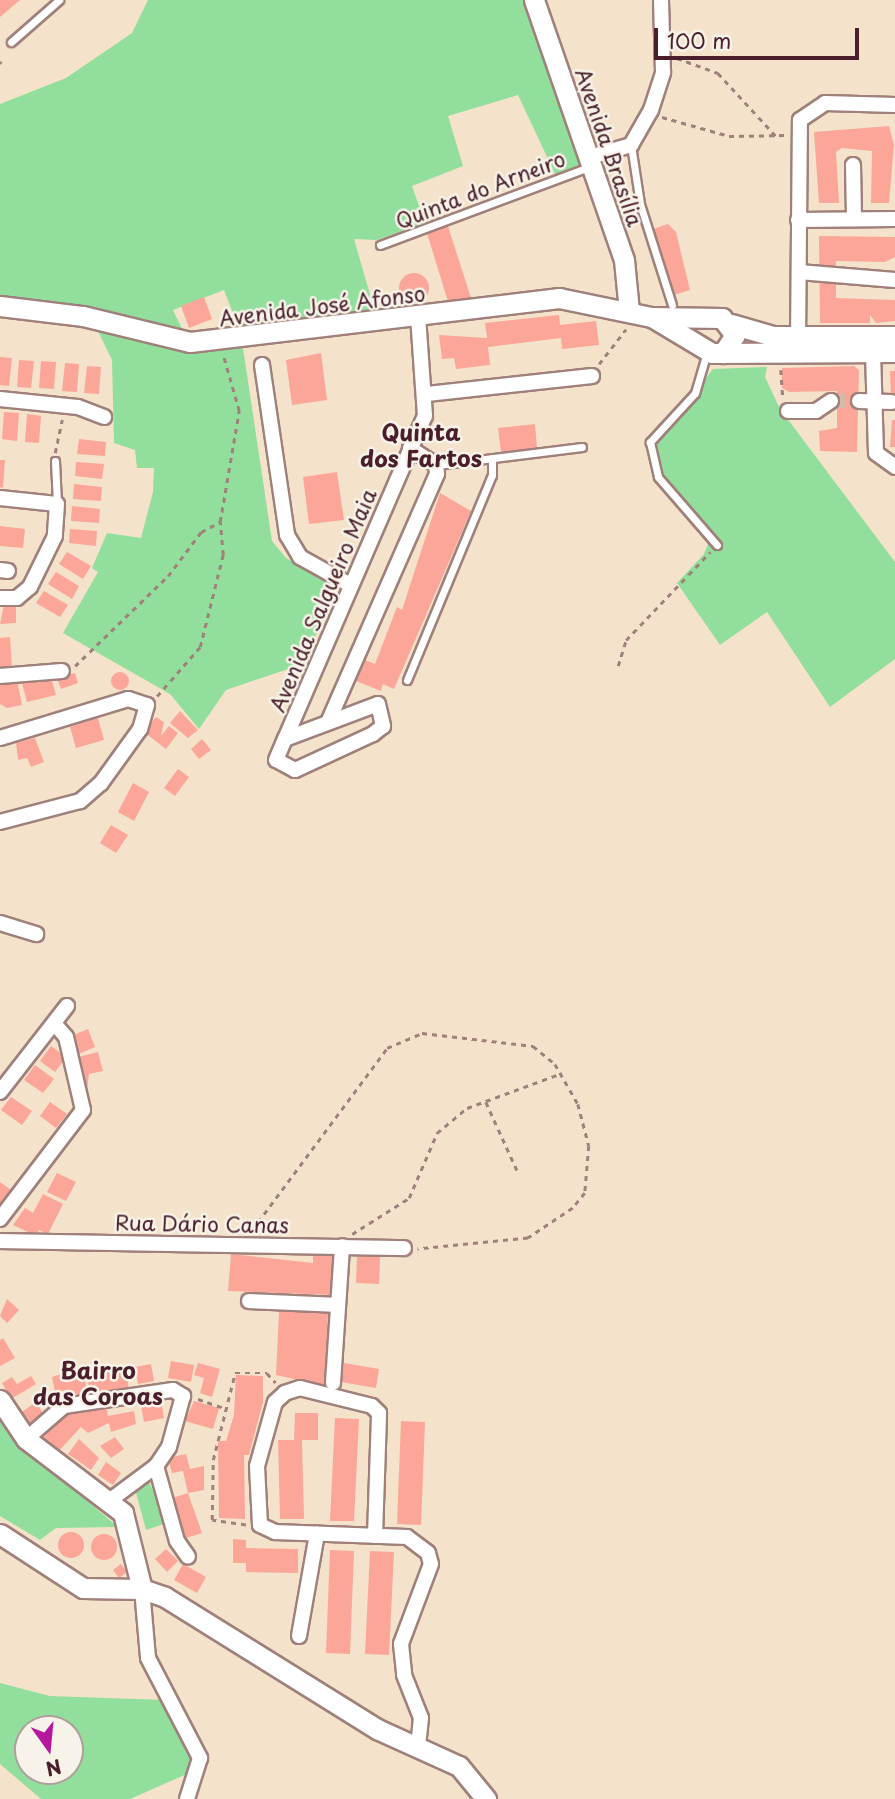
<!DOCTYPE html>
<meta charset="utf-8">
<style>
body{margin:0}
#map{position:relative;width:895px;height:1799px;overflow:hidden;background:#f5e2ca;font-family:"Playpen Sans",sans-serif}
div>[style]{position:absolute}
.green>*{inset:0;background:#92df9d}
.building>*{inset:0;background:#fba699}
.round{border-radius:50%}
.street-tunnel>*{height:14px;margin-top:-7px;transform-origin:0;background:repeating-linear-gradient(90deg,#d3bbaa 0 14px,transparent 0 21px)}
.path>*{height:2.5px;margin-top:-1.25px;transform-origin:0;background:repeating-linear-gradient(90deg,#a0807a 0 5px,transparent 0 10px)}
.roads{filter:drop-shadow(2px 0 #a0807a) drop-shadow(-2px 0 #a0807a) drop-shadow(0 2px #a0807a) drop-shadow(0 -2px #a0807a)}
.lane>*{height:7px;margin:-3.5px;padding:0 3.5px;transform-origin:3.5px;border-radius:3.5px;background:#fff}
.street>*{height:14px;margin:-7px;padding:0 7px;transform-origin:7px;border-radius:7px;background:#fff}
.secondary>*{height:19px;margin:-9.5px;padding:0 9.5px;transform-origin:9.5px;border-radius:9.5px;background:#fff}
span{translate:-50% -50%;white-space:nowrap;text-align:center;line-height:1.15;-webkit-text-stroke:5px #f7f3e8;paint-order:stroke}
.street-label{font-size:21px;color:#4a1f2b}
.neighbourhood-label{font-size:23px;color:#4a1f2b;font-weight:700}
.north{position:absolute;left:14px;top:1715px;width:70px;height:70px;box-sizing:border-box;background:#f7f3e8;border:2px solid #b29e9c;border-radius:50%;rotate:165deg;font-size:19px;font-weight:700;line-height:28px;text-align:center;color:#4a1f2b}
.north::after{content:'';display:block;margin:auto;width:24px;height:32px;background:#b5179e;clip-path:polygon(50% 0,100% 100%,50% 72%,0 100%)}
.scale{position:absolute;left:654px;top:28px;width:205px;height:32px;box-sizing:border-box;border:4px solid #4a1f2b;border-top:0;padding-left:9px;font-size:21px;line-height:24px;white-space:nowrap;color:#4a1f2b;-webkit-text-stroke:5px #f7f3e8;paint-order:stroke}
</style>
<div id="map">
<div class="green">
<div style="clip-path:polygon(148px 0,523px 0,581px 166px,556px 176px,518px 95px,448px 116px,463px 166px,412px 186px,425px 223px,377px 240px,354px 239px,375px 312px,228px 332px,234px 316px,224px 290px,173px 310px,186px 337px,0 299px,0 104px,66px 78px,132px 33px)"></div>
<div style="clip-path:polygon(97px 329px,190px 354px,243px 348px,272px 541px,286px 558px,337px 589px,303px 664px,226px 690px,199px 729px,170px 694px,63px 633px,98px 572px,92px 568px,107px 533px,141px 538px,153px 492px,154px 468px,137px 468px,135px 450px,114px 443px,112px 360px)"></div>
<div style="clip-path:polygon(767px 367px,765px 377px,780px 409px,895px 562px,895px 659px,830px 707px,767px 612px,720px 645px,677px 583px,704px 554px,713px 532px,657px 470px,657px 442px,713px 369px)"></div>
<div style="clip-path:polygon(0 1418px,15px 1440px,118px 1527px,56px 1528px,40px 1540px,0 1516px)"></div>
<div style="clip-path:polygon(148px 1479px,167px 1523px,146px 1530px,135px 1489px)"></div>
<div style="clip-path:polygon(evenodd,0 1683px,50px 1696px,165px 1700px,196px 1770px,130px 1799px,41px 1799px,0 1764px,0 1683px,28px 1729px,70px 1729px,70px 1771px,28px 1771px,28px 1729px)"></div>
</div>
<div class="building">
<div style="clip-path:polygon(0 0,20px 0,0 17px)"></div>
<div style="clip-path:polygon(889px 126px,894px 145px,889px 203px,871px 203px,872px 151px,842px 148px,836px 152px,839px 203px,819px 203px,814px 132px)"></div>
<div style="clip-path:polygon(447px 223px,471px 298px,449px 305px,426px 230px)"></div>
<div style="clip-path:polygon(668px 224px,676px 232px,690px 290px,674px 295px,653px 229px)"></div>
<div style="clip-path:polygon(819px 236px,895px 237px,895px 257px,885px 262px,836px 261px,836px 298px,895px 300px,895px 321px,876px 323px,870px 315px,870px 323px,820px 323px)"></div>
<div class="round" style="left:399px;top:273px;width:30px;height:30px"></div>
<div style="clip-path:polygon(204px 297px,212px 319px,189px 328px,181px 306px)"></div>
<div style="clip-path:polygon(559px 315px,560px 325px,596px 321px,599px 345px,562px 349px,561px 338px,488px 347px,490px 365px,456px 369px,454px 358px,442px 359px,439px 335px,487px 338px,485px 323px)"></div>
<div style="clip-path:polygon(321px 353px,327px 400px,292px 405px,286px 360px)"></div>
<div style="clip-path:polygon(0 357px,12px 358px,9px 386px,0 385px)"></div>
<div style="clip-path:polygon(19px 360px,34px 361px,31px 388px,17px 387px)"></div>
<div style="clip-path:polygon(41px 361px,56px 362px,54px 389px,39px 388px)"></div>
<div style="clip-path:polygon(65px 363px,79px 364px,77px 392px,62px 391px)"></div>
<div style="clip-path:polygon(87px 366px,101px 367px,99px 394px,84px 393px)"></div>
<div style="clip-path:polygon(854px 366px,859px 370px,857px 452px,820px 451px,819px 431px,837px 428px,837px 391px,789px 392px,782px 388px,782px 368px)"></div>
<div style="clip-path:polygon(890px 371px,895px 371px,895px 397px,891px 398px)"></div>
<div style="clip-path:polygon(4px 412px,19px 413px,17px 441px,2px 439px)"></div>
<div style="clip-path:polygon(27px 414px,41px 416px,39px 443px,25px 442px)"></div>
<div style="clip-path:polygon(892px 420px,895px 420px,895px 447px,890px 447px)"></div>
<div style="clip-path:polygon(535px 424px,537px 448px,501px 452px,498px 428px)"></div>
<div style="clip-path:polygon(79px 439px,106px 442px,105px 456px,77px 454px)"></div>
<div style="clip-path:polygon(0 460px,5px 460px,3px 488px,0 487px)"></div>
<div style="clip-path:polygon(76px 462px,104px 464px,102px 479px,75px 476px)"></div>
<div style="clip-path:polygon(337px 472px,344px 520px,309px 524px,303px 477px)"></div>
<div style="clip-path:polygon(74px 484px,102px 487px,101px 501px,73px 499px)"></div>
<div style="clip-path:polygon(440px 493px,471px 511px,394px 689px,383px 684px,381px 691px,356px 681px,365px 660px,375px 664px,397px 607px,402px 610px)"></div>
<div style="clip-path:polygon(72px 506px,100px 509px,99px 523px,71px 521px)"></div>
<div style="clip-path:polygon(0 526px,25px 529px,23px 548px,0 546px)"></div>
<div style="clip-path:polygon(70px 529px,97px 531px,96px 546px,69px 543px)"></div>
<div style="clip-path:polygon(67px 552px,91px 566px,83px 579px,59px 564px)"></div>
<div style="clip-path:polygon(56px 572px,79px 586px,72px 599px,48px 584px)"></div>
<div style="clip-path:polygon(44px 591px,68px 605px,60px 617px,36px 603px)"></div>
<div style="clip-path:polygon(4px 605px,16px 606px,16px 623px,0 624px)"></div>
<div style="clip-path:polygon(10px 637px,12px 669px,0 670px,0 638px)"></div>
<div class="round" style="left:111px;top:672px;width:18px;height:18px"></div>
<div style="clip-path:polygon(75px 673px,78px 683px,61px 689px,57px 678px)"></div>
<div style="clip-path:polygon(51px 677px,56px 695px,27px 702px,22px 683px)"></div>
<div style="clip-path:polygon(17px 680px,22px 705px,7px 708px,0 704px,0 681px)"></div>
<div style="clip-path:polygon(180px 711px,198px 730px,188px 738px,170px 723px)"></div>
<div style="clip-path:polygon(156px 717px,164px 722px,161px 736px,169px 726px,178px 733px,166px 749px,144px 732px)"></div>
<div style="clip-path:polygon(98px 718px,104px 740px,76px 748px,70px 727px)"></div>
<div style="clip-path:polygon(35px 738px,44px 762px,31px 767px,27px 758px,18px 760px,16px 743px)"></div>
<div style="clip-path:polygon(202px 739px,211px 750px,199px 759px,191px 749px)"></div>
<div style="clip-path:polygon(178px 769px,189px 777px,175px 796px,164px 788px)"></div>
<div style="clip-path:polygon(133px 783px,149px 792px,134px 821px,118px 812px)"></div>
<div style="clip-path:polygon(111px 825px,128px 835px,116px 853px,100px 843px)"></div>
<div style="clip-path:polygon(88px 1029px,95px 1047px,79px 1054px,71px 1036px)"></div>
<div style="clip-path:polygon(51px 1046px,66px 1057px,55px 1072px,40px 1061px)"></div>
<div style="clip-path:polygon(98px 1052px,103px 1071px,89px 1074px,87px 1090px,78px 1057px)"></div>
<div style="clip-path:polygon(35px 1065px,54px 1079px,43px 1093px,24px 1080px)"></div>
<div style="clip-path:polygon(11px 1097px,32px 1111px,22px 1125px,1px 1110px)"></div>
<div style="clip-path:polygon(50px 1102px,67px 1114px,56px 1128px,40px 1116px)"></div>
<div style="clip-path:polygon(57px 1173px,76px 1182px,66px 1201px,47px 1192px)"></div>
<div style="clip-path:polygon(0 1182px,11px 1190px,0 1204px)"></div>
<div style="clip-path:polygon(43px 1194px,63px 1204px,48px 1234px,39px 1230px,36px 1236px,13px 1225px,25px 1208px,33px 1213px)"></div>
<div style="clip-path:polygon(231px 1254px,313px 1263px,313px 1254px,335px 1256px,332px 1295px,228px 1291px)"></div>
<div style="clip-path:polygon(357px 1257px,380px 1257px,379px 1284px,356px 1283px)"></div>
<div style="clip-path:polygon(7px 1299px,19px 1310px,7px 1323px,0 1316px)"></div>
<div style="clip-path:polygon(279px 1311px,328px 1313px,325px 1386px,276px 1375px)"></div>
<div style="clip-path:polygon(3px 1338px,15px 1358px,0 1366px,0 1340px)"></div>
<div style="clip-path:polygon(171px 1361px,194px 1365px,191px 1382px,168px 1378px)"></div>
<div style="clip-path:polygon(198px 1363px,220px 1369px,212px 1397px,200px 1393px,204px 1378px,194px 1375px)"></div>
<div style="clip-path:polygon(344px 1363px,379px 1369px,376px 1388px,341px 1382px)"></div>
<div style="clip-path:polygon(151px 1364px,154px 1381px,138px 1384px,135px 1367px)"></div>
<div style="clip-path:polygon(83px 1367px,88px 1398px,70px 1401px,69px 1390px,55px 1392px,52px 1377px)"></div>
<div style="clip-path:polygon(99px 1371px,126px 1371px,129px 1389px,90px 1396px,88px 1382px,100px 1380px)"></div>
<div style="clip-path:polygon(236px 1375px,263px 1376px,263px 1402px,249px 1455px,244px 1455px,245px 1519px,219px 1518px,218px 1441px,226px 1441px,234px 1415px)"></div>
<div style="clip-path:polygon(31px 1376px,36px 1384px,11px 1399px,2px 1383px,12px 1377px,17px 1384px)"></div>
<div style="clip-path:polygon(161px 1399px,164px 1418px,144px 1422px,140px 1400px)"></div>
<div style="clip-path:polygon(194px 1401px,219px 1408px,213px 1429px,185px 1421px)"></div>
<div style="clip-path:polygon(36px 1402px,44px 1415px,30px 1424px,22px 1412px)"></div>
<div style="clip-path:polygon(106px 1405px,108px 1416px,134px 1411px,136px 1424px,111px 1432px,109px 1423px,88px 1433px,81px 1427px,56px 1454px,41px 1440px,66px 1412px)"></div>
<div style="clip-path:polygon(295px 1413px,318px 1413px,318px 1440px,302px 1440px,304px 1519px,280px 1519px,278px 1440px,294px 1440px)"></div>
<div style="clip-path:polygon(335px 1418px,359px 1419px,354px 1521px,330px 1521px)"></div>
<div style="clip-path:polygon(401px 1421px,425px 1422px,421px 1525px,397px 1524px)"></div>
<div style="clip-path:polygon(115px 1437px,124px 1449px,111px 1458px,100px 1446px)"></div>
<div style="clip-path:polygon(79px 1439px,99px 1458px,91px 1470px,68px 1454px)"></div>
<div style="clip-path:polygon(186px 1454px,190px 1469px,204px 1466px,204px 1490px,188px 1493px,183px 1471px,172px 1473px,168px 1458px)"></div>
<div style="clip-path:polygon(106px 1462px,121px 1473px,113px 1485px,98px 1475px)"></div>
<div style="clip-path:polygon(188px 1493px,202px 1533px,183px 1539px,169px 1499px)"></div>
<div class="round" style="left:58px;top:1532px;width:26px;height:26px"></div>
<div class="round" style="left:91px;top:1534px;width:26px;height:26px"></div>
<div style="clip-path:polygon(233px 1539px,246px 1540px,246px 1548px,298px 1549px,298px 1573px,246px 1572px,246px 1563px,233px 1563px)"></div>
<div style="clip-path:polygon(166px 1549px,178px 1561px,167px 1572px,155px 1559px)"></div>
<div style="clip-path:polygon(330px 1550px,354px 1551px,350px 1654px,326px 1653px)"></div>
<div style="clip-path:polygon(370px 1551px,394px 1552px,389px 1655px,365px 1654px)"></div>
<div style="clip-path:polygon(121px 1564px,127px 1572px,119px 1578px,113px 1570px)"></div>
<div style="clip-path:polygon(183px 1564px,206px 1577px,197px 1593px,174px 1580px)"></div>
</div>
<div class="street-tunnel">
<div style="left:831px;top:401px;width:28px"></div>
</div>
<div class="path">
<div style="left:677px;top:58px;width:44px;rotate:20.1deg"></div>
<div style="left:718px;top:73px;width:86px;rotate:47.4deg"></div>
<div style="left:0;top:62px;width:2px;rotate:27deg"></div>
<div style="left:662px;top:117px;width:70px;rotate:15.8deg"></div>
<div style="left:729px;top:136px;width:56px;rotate:-1deg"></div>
<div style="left:599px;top:364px;width:44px;rotate:-52.4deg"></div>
<div style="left:781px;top:370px;width:28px;rotate:86deg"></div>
<div style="left:55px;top:453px;width:34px;rotate:-78deg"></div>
<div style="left:75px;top:666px;width:129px;rotate:-44.1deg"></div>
<div style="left:168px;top:576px;width:55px;rotate:-53.1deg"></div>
<div style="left:201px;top:532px;width:21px;rotate:-28deg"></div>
<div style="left:618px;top:666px;width:27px;rotate:-73deg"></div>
<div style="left:626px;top:640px;width:122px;rotate:-46.3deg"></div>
<div style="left:157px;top:696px;width:65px;rotate:-48.7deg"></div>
<div style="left:200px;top:647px;width:95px;rotate:-76deg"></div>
<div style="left:223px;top:555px;width:33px;rotate:-95deg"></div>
<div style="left:220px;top:522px;width:113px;rotate:-80.3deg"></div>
<div style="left:239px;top:411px;width:58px;rotate:-105.9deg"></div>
<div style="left:486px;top:1102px;width:75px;rotate:65.5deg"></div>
<div style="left:252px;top:1230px;width:227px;rotate:-53.4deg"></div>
<div style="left:387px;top:1048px;width:38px;rotate:-23deg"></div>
<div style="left:422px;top:1033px;width:112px;rotate:6.7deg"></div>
<div style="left:533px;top:1046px;width:28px;rotate:39deg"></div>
<div style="left:555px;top:1064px;width:46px;rotate:60.1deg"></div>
<div style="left:578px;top:1104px;width:43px;rotate:75.3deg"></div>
<div style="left:589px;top:1146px;width:47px;rotate:94.9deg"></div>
<div style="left:585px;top:1193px;width:19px;rotate:129deg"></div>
<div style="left:573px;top:1208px;width:54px;rotate:146.3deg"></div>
<div style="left:528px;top:1238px;width:111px;rotate:174.3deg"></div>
<div style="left:352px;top:1234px;width:67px;rotate:-32.3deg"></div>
<div style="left:409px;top:1198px;width:71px;rotate:-66.7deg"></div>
<div style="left:437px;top:1133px;width:39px;rotate:-40deg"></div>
<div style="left:467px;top:1108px;width:101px;rotate:-20.2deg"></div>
<div style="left:198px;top:1399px;width:28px;rotate:19deg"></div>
<div style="left:246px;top:1525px;width:34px;rotate:-172deg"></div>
<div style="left:212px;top:1520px;width:60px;rotate:-89deg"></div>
<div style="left:213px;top:1460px;width:90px;rotate:-75.8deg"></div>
<div style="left:235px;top:1373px;width:32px"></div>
<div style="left:267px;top:1373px;width:13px;rotate:48deg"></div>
</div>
<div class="roads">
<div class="lane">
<div style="left:11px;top:42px;width:64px;rotate:-41.2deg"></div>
<div style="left:631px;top:145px;width:60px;rotate:81.3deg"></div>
<div style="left:640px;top:204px;width:106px;rotate:72.4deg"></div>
<div style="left:380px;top:245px;width:223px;rotate:-20.5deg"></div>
<div style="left:707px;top:352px;width:43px;rotate:106.3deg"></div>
<div style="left:695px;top:393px;width:67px;rotate:132.6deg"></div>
<div style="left:650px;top:442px;width:36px;rotate:77deg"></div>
<div style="left:658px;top:477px;width:90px;rotate:49.1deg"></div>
<div style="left:55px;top:461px;width:43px;rotate:87.3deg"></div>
<div style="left:437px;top:465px;width:146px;rotate:-7.1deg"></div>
<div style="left:407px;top:680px;width:222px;rotate:-67.5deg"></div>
<div style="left:492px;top:475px;width:17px;rotate:-90deg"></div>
</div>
<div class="street">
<div style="left:590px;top:157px;width:43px;rotate:-16.3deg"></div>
<div style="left:631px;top:145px;width:40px;rotate:-60.3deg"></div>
<div style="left:651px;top:110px;width:40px;rotate:-72deg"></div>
<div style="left:663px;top:72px;width:72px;rotate:-91.6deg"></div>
<div style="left:853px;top:165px;width:54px;rotate:88.9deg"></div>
<div style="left:798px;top:220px;width:97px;rotate:-0.6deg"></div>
<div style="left:799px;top:272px;width:96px;rotate:4.8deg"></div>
<div style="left:798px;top:343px;width:223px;rotate:-89.5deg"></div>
<div style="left:800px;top:120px;width:30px;rotate:-34deg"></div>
<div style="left:825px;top:103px;width:70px;rotate:1.6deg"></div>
<div style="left:873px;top:352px;width:101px;rotate:88.3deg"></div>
<div style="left:876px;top:453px;width:24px;rotate:36deg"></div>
<div style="left:262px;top:365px;width:172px;rotate:81.6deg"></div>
<div style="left:287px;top:535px;width:26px;rotate:59deg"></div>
<div style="left:300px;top:557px;width:57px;rotate:29.2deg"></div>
<div style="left:427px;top:394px;width:166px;rotate:-6.2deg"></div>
<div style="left:0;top:399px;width:78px;rotate:5.9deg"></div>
<div style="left:78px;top:407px;width:28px;rotate:21deg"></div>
<div style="left:859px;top:401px;width:32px;rotate:2deg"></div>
<div style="left:788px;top:411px;width:28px"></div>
<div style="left:816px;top:411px;width:18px;rotate:-34deg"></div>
<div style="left:0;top:498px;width:57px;rotate:6deg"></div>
<div style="left:57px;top:504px;width:32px;rotate:94deg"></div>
<div style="left:55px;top:536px;width:57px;rotate:116.1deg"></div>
<div style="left:30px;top:587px;width:17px;rotate:140deg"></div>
<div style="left:17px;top:598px;width:17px;rotate:180deg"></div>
<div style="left:0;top:570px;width:8px;rotate:7deg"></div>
<div style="left:0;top:676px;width:62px;rotate:-4.6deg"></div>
<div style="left:378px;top:704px;width:23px;rotate:77deg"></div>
<div style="left:383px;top:726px;width:13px;rotate:141deg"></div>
<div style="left:373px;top:734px;width:86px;rotate:155.2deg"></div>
<div style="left:295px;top:770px;width:21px;rotate:-152deg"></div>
<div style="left:276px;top:760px;width:23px;rotate:-67deg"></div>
<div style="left:285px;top:739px;width:99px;rotate:-20.6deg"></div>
<div style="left:329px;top:720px;width:269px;rotate:-66.3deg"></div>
<div style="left:437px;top:474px;width:9px;rotate:-96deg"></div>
<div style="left:436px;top:465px;width:31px;rotate:-147deg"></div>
<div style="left:0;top:738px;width:134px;rotate:-16.9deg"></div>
<div style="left:128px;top:699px;width:20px;rotate:18deg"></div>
<div style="left:147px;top:705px;width:25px;rotate:106deg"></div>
<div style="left:140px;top:729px;width:67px;rotate:125.8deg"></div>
<div style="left:101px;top:783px;width:28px;rotate:139deg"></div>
<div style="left:80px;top:801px;width:83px;rotate:165.3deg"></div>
<div style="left:285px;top:739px;width:352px;rotate:-66.6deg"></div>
<div style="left:425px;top:416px;width:100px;rotate:-94deg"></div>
<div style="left:0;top:923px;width:38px;rotate:17deg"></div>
<div style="left:0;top:1092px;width:109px;rotate:-52.1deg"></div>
<div style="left:0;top:1219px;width:137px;rotate:-52.7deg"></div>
<div style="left:83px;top:1110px;width:75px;rotate:-103.1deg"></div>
<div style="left:66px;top:1037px;width:18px;rotate:-131deg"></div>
<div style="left:0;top:1241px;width:404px;rotate:1deg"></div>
<div style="left:249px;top:1301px;width:89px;rotate:2.6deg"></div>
<div style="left:333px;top:1383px;width:137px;rotate:-86.2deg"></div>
<div style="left:26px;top:1439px;width:50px;rotate:-41deg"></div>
<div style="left:64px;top:1406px;width:110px;rotate:-8.4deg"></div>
<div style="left:173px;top:1390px;width:12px;rotate:31deg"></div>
<div style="left:183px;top:1396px;width:53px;rotate:105.4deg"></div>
<div style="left:169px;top:1447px;width:23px;rotate:124deg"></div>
<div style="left:156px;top:1466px;width:59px;rotate:143.3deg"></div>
<div style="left:156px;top:1466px;width:78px;rotate:74.4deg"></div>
<div style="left:177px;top:1541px;width:19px;rotate:55deg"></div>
<div style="left:375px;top:1536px;width:123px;rotate:-88.1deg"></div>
<div style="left:379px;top:1413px;width:10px;rotate:-135deg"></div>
<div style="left:372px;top:1406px;width:74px;rotate:-166deg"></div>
<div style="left:300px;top:1388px;width:16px;rotate:162deg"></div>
<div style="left:285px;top:1393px;width:13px;rotate:138deg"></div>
<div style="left:275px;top:1402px;width:66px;rotate:105.7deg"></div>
<div style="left:257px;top:1466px;width:59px;rotate:87.1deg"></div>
<div style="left:260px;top:1525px;width:17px;rotate:25deg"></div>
<div style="left:275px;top:1532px;width:132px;rotate:2.2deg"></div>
<div style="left:407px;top:1537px;width:26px;rotate:37deg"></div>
<div style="left:428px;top:1553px;width:11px;rotate:75deg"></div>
<div style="left:431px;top:1564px;width:85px;rotate:110.6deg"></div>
<div style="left:401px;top:1644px;width:31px;rotate:84deg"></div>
<div style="left:404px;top:1675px;width:46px;rotate:68.4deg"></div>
<div style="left:421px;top:1718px;width:28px;rotate:96deg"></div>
<div style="left:142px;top:1589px;width:69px;rotate:85deg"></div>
<div style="left:148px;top:1658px;width:113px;rotate:62.5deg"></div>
<div style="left:200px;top:1758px;width:43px;rotate:107.6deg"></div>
<div style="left:299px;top:1636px;width:104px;rotate:-80deg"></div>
</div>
<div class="secondary">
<div style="left:534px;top:0;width:275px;rotate:70.9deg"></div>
<div style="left:624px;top:260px;width:51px;rotate:84.4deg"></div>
<div style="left:0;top:306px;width:84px;rotate:6.9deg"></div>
<div style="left:83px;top:316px;width:110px;rotate:13.7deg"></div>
<div style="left:190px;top:342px;width:372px;rotate:-6.8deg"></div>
<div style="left:559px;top:298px;width:94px;rotate:11.7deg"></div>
<div style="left:651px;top:317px;width:71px;rotate:0.8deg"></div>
<div style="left:722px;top:318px;width:21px;rotate:53deg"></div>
<div style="left:735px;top:335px;width:22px;rotate:124deg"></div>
<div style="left:652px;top:317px;width:70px;rotate:31deg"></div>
<div style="left:712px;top:353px;width:183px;rotate:-0.3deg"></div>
<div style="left:731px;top:324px;width:44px;rotate:15.9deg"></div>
<div style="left:773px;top:336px;width:122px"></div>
<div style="left:0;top:1400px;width:47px;rotate:56.3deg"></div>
<div style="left:26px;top:1439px;width:122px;rotate:37.3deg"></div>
<div style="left:123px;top:1513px;width:78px;rotate:76deg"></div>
<div style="left:0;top:1534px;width:99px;rotate:33deg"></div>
<div style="left:83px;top:1588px;width:59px;rotate:1deg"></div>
<div style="left:142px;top:1589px;width:24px;rotate:19deg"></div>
<div style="left:165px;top:1597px;width:250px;rotate:31.9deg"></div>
<div style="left:377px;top:1729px;width:90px;rotate:24.3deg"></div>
<div style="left:459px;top:1766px;width:43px;rotate:50.7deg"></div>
</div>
</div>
<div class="street-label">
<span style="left:610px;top:147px;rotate:71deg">Avenida Brasília</span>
<span style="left:480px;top:189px;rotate:-21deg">Quinta do Arneiro</span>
<span style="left:322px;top:305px;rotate:-7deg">Avenida José Afonso</span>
<span style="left:322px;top:600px;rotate:-67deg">Avenida Salgueiro Maia</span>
<span style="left:202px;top:1223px;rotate:1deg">Rua Dário Canas</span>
</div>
<div class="neighbourhood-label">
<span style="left:421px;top:445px">Quinta<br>dos Fartos</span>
<span style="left:98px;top:1383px">Bairro<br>das Coroas</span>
</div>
<div class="north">N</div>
<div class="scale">100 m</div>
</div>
